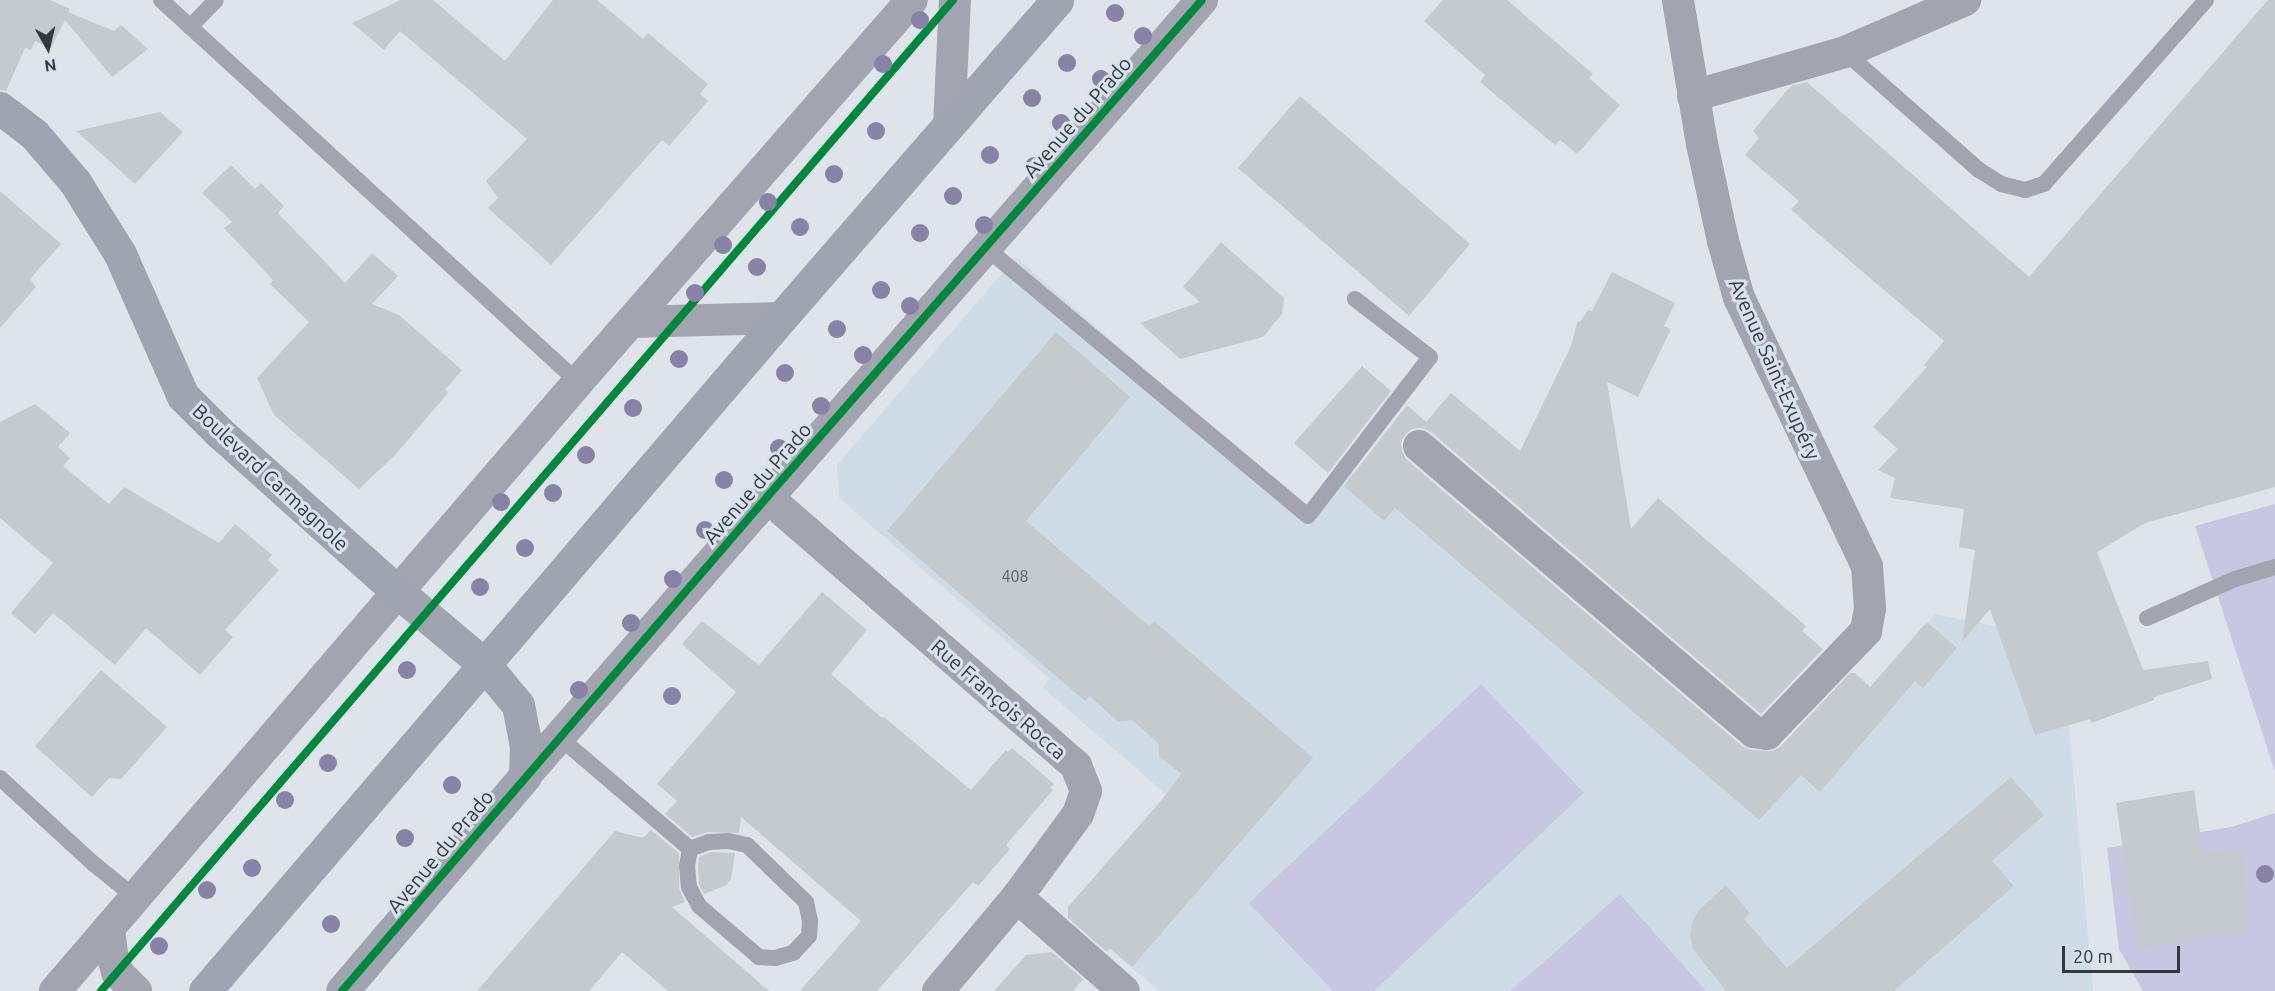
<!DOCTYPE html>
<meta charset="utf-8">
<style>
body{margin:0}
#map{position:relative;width:2275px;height:991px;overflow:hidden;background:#dee4ea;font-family:Ubuntu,sans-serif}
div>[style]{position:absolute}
.built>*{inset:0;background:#d0dbe8}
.green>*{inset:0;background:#c8c7e2}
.building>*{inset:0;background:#c5cace}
.lane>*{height:16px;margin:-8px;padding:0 8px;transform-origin:8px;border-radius:8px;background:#a2a5b0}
.street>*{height:32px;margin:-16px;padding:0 16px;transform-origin:16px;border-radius:16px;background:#a2a5b0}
.secondary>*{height:33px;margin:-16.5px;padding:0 16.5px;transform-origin:16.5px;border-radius:16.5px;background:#a0a4b0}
.cycleway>*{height:8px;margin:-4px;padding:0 4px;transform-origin:4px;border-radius:4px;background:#00873e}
.trees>*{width:18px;height:18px;margin:-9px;border-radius:50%;background:#8883a6}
span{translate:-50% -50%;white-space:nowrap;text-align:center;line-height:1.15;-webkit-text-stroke:6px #d9e3ef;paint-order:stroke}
.number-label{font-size:16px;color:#585d61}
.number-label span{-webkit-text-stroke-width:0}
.street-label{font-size:20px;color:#34393d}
.north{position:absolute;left:18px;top:18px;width:60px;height:60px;-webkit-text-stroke:4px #d9e3ef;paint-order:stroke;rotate:172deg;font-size:16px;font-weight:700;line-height:24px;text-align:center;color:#34393d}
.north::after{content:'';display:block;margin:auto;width:21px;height:27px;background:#34393d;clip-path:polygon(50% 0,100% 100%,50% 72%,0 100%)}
.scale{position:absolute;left:2062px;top:946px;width:118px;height:27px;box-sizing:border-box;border:3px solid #34393d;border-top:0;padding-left:8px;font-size:18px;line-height:21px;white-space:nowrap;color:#34393d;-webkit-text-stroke:4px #d9e3ef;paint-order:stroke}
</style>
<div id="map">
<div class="built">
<div style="clip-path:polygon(1016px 257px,1309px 513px,1348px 468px,1758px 819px,1935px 614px,2015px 630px,2056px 690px,2069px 725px,2093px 991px,1159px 991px,1068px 914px,1068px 907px,1166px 794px,1043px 688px,1049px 678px,839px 498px,837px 465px)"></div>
</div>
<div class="green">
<div style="clip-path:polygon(2275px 504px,2275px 772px,2195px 526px)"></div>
<div style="clip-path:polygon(1481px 684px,1584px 793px,1374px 991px,1333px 991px,1249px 903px)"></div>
<div style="clip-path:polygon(2275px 813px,2275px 991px,2143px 991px,2119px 949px,2107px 848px,2231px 827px)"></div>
<div style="clip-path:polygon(1620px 894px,1706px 991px,1510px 991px,1552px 955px)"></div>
</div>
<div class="building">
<div style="clip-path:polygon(0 0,50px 0,70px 9px,68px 12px,114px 31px,121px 25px,148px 49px,112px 77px,65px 20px,51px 48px,35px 41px,31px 50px,25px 48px,6px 91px,0 90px)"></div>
<div style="clip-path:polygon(401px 0,433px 0,505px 61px,553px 0,597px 0,643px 39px,648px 33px,708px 84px,700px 94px,708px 101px,669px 146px,662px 140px,551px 265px,488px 208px,498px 198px,486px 181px,527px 139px,400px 31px,384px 50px,352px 23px)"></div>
<div style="clip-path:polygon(1443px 0,1507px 0,1593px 74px,1589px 78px,1620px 105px,1577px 154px,1560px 140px,1555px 145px,1480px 82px,1485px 75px,1424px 21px)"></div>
<div style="clip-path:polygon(2268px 0,2275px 0,2275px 487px,2145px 523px,2097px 552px,2143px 670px,2208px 661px,2212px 679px,2154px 697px,2154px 700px,2091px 723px,2090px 719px,2035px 735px,1990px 609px,1962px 642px,1975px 550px,1959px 547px,1964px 509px,1890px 498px,1895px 478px,1878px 470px,1898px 449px,1873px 427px,1927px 367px,1924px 365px,1944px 341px,1809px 226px,1791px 209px,1799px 201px,1745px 155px,1759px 138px,1753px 131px,1766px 115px,1791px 86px,1807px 82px,2029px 277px)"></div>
<div style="clip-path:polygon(1300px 96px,1470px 244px,1409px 316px,1238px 168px)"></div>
<div style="clip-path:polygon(160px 112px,183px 132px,135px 184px,76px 131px)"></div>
<div style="clip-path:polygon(231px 165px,255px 189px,261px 183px,284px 206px,278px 213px,345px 283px,372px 253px,398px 276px,372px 304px,399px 315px,462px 370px,445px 390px,448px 393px,395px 455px,359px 489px,274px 415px,257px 378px,309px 322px,270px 284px,273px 280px,224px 228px,232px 222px,202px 193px)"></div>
<div style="clip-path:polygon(0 191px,61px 244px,30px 279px,36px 287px,0 328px)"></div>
<div style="clip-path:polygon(1221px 242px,1284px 298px,1282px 314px,1263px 337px,1180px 359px,1140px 323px,1200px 302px,1183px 287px)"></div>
<div style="clip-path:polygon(1612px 272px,1675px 303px,1664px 326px,1671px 329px,1638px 397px,1607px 382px,1631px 529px,1658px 498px,1806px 626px,1802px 631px,1823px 649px,1761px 714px,1431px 432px,1422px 428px,1412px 429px,1406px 434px,1401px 442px,1402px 451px,1407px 460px,1742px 746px,1751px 750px,1772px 751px,1780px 747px,1850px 673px,1855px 673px,1870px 687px,1927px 622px,1957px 648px,1923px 688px,1915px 681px,1820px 792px,1801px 775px,1759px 820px,1395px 508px,1384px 521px,1344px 486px,1407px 405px,1426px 422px,1451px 393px,1520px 451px,1571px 346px,1577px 322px,1581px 321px,1588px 310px,1592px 311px)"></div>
<div style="clip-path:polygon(1056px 332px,1130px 397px,1026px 521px,1149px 626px,1154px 621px,1313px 758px,1132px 967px,1110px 948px,1107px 952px,1068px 918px,1068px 907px,1163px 799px,1181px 774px,1159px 756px,1158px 743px,1132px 720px,1118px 722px,1090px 696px,1085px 701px,887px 531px)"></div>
<div style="clip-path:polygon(1362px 366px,1391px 391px,1328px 473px,1294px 443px)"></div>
<div style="clip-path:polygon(35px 404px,70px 433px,58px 447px,70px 458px,63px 466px,109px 504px,124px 487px,219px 543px,235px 524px,272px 555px,268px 560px,279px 570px,225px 630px,233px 637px,200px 675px,146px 628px,115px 665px,53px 613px,35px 634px,11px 613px,53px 563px,0 518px,0 422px)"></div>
<div style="clip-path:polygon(822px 592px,867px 630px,831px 674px,882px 718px,884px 717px,971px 790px,1006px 750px,1008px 752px,1012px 748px,1054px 784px,1050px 788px,1053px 790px,1006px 845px,1010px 849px,978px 886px,973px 882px,877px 991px,800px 991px,861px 921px,741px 817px,739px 833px,708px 832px,692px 837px,665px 814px,677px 801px,657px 784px,736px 692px,682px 644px,702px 621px,759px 665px)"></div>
<div style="clip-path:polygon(101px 670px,167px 727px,121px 779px,109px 778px,92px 797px,35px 746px)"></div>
<div style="clip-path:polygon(2011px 777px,2044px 815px,1992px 861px,2014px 886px,1894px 991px,1726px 991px,1693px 949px,1690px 936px,1692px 923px,1698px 911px,1726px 885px,1750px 913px,1744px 919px,1787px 968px)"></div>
<div style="clip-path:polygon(2194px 790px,2203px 853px,2242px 849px,2249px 935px,2193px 938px,2193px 941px,2138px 949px,2116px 803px)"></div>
<div style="clip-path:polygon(651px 830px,679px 853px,679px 888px,685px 902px,672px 907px,769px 991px,668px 991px,622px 952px,589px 991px,477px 991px,615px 831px,643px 838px)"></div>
<div style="clip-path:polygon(711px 852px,735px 853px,731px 879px,726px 885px,704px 894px,699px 884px,698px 866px,699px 857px)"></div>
<div style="clip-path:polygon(1052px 952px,1083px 979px,1073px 991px,994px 991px,1026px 955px)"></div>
</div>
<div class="lane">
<div style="left:161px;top:0;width:566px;rotate:42.49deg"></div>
<div style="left:190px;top:27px;width:37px;rotate:-46deg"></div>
<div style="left:1845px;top:52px;width:179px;rotate:41.4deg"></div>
<div style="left:1979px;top:170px;width:26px;rotate:32deg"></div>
<div style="left:2001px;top:184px;width:25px;rotate:14deg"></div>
<div style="left:2025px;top:190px;width:20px;rotate:-18deg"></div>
<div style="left:2044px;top:184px;width:245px;rotate:-48.6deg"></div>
<div style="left:985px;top:247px;width:420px;rotate:39.8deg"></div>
<div style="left:1308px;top:516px;width:200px;rotate:-52.5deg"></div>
<div style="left:1430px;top:357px;width:95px;rotate:-142.3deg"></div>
<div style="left:2147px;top:618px;width:96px;rotate:-23.9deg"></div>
<div style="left:2235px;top:579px;width:42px;rotate:-16.7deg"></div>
<div style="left:559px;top:737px;width:172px;rotate:40.5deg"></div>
<div style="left:690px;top:849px;width:17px;rotate:100deg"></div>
<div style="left:687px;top:866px;width:21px;rotate:85deg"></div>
<div style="left:689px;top:887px;width:21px;rotate:62deg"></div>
<div style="left:699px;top:906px;width:79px;rotate:40.4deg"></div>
<div style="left:759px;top:957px;width:16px;rotate:4deg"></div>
<div style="left:775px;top:958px;width:19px;rotate:-16deg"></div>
<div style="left:793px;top:953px;width:23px;rotate:-47deg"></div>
<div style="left:809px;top:936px;width:15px;rotate:-86deg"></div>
<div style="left:810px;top:921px;width:19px;rotate:-102deg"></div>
<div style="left:806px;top:902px;width:82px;rotate:-136deg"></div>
<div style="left:747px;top:845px;width:19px;rotate:-168deg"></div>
<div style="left:728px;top:841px;width:19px;rotate:177deg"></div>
<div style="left:709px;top:842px;width:20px;rotate:160deg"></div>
<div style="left:0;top:778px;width:127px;rotate:42.5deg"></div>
<div style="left:94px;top:864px;width:54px;rotate:39deg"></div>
</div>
<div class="street">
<div style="left:1693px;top:96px;width:158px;rotate:-16.1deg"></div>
<div style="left:1845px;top:52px;width:131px;rotate:-23.4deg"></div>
<div style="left:949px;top:126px;width:126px;rotate:-87.3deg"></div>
<div style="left:631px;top:322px;width:150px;rotate:-1.5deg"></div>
<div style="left:1419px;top:446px;width:440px;rotate:40.5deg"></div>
<div style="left:1754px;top:732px;width:13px;rotate:9deg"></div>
<div style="left:1767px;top:734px;width:143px;rotate:-46.1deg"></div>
<div style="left:1866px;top:631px;width:23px;rotate:-80deg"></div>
<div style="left:1870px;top:608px;width:42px;rotate:-94.1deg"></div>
<div style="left:1867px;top:566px;width:297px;rotate:-115.5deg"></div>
<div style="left:1739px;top:298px;width:59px;rotate:-105.7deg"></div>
<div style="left:1723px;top:241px;width:99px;rotate:-102.2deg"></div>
<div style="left:1702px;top:144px;width:146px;rotate:-99.5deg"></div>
<div style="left:767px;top:497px;width:410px;rotate:41deg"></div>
<div style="left:1076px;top:766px;width:27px;rotate:68deg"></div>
<div style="left:1086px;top:791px;width:24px;rotate:109deg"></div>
<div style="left:1078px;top:814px;width:103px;rotate:126.3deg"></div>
<div style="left:1017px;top:897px;width:123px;rotate:130deg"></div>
<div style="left:525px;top:776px;width:1030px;rotate:-48.9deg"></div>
<div style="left:1017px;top:897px;width:142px;rotate:41.3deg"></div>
<div style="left:109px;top:929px;width:25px;rotate:83deg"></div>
<div style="left:112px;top:954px;width:19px;rotate:74deg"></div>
<div style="left:117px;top:972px;width:27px;rotate:45deg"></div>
<div style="left:55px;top:991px;width:803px;rotate:-49.34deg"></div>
<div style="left:578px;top:382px;width:507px;rotate:-48.84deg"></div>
</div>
<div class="secondary">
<div style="left:0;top:108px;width:43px;rotate:37.4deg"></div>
<div style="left:34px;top:134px;width:63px;rotate:49.5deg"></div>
<div style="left:75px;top:182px;width:85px;rotate:58deg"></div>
<div style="left:120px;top:254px;width:155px;rotate:66.1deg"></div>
<div style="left:183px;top:396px;width:52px;rotate:45deg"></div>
<div style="left:220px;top:433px;width:239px;rotate:41.8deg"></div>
<div style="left:398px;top:592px;width:114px;rotate:40deg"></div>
<div style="left:485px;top:665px;width:52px;rotate:50.5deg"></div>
<div style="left:518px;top:705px;width:42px;rotate:79deg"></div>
<div style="left:526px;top:746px;width:30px;rotate:92deg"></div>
<div style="left:525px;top:776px;width:282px;rotate:130.4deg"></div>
<div style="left:205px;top:991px;width:886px;rotate:-49.44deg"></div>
<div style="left:781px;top:318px;width:421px;rotate:-49deg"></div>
</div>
<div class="cycleway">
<div style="left:101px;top:991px;width:1307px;rotate:-49.31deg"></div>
<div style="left:342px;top:991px;width:652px;rotate:-49.29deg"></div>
<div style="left:767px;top:497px;width:660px;rotate:-48.81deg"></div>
</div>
<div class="trees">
<div style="left:1115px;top:13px"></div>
<div style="left:920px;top:20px"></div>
<div style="left:1143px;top:36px"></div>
<div style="left:1067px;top:63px"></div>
<div style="left:883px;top:64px"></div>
<div style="left:1101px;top:79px"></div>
<div style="left:1032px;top:98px"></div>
<div style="left:1061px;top:123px"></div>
<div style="left:876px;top:131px"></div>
<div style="left:990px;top:155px"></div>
<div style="left:1034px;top:166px"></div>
<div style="left:834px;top:174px"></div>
<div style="left:953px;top:196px"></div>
<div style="left:768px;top:202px"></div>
<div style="left:984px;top:225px"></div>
<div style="left:800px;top:227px"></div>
<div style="left:920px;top:233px"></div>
<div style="left:723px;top:245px"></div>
<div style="left:757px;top:267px"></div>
<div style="left:881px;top:290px"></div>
<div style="left:695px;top:293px"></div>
<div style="left:910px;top:306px"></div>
<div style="left:837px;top:329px"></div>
<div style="left:863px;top:355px"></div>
<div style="left:679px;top:359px"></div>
<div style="left:785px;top:373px"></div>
<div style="left:821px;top:406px"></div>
<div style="left:633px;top:408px"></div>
<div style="left:779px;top:448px"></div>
<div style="left:586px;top:455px"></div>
<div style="left:724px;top:480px"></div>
<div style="left:553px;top:493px"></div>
<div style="left:501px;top:502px"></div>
<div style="left:705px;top:530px"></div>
<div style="left:525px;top:548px"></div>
<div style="left:673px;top:579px"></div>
<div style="left:480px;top:587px"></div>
<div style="left:631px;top:623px"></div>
<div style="left:407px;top:670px"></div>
<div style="left:579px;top:690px"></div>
<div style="left:672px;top:696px"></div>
<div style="left:328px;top:763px"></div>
<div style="left:452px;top:785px"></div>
<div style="left:285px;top:800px"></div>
<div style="left:405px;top:838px"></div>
<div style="left:252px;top:868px"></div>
<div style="left:2265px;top:874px"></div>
<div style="left:207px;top:890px"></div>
<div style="left:331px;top:924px"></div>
<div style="left:159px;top:946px"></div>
</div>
<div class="number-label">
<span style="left:1015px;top:576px">408</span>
</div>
<div class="street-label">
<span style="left:1077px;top:117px;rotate:-49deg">Avenue du Prado</span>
<span style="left:1775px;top:369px;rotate:66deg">Avenue Saint-Exupéry</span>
<span style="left:271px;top:477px;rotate:43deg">Boulevard Carmagnole</span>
<span style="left:757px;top:483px;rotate:-49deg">Avenue du Prado</span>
<span style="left:999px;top:699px;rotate:41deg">Rue François Rocca</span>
<span style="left:440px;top:851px;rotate:-50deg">Avenue du Prado</span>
</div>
<div class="north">N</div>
<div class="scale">20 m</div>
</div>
